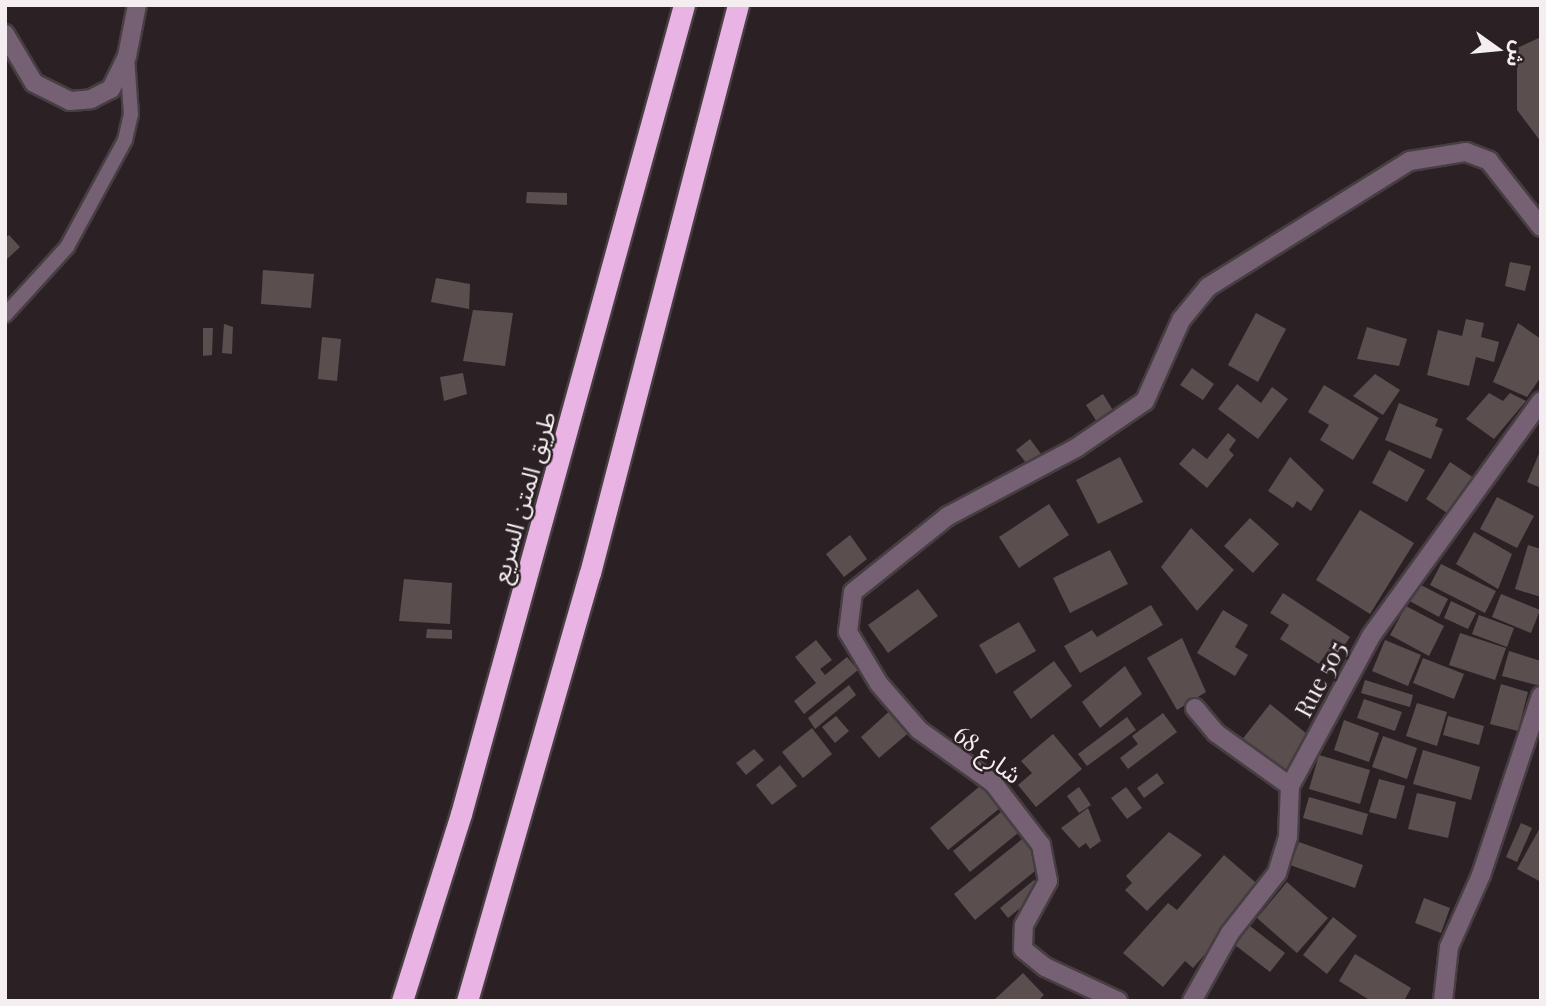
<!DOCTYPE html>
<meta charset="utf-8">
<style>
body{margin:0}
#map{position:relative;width:1546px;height:1006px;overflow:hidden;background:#2b2125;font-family:"Playfair Display","Noto Sans Arabic",serif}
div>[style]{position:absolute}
.building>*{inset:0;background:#5b4e4f}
.roads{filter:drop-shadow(2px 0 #473e42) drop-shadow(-2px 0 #473e42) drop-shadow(0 2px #473e42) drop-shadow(0 -2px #473e42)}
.service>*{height:14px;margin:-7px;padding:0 7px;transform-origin:7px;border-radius:7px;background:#766073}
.minor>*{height:18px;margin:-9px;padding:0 9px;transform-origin:9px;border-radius:9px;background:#766073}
.tertiary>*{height:18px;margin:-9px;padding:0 9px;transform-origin:9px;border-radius:9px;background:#766073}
.motorway>*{height:21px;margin:-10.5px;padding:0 10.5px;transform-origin:10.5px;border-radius:10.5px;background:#e9b3e4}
span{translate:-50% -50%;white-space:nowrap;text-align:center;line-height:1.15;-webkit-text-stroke:5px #2b2125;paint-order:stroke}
.street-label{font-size:24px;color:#f5eef1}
.frame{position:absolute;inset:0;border:7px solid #f5eef1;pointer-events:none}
.north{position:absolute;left:1462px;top:14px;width:70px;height:70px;-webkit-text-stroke:5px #2b2125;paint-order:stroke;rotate:105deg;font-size:19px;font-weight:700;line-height:28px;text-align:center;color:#f5eef1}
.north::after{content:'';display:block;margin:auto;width:24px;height:32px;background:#f5eef1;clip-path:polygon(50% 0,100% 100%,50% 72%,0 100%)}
</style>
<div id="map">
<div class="building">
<div style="clip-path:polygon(1541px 37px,1541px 142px,1517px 110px,1517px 48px)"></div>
<div style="clip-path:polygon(527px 192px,567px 193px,567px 205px,526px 203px)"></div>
<div style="clip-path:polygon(9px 235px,20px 247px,5px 261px,5px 238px)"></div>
<div style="clip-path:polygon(1510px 262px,1531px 266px,1525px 291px,1505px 286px)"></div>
<div style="clip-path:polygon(263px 270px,314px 274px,311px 308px,261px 304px)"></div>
<div style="clip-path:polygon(436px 278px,470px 284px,469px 309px,431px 302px)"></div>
<div style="clip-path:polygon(473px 310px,513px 313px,505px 366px,463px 361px)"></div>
<div style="clip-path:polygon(1256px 313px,1286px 329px,1258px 382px,1228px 365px)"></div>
<div style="clip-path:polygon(1466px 319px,1484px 323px,1481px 337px,1499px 342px,1494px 362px,1476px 357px,1469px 386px,1427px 375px,1438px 330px,1462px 336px)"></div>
<div style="clip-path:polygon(1518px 323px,1541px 339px,1541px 377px,1527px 397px,1493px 382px)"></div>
<div style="clip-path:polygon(224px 324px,233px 327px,232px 354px,222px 353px)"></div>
<div style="clip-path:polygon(1367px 327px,1407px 339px,1399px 366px,1357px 359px)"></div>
<div style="clip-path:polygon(203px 328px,213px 328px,212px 355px,203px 356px)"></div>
<div style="clip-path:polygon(322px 337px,341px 339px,337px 381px,318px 379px)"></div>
<div style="clip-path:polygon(1192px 368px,1214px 384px,1203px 400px,1180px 385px)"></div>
<div style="clip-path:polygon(463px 373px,467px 394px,444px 401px,440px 377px)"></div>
<div style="clip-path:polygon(1375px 374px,1400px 390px,1383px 415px,1353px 396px)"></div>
<div style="clip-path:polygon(1237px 384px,1261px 403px,1272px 387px,1288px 399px,1258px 439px,1218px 409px)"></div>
<div style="clip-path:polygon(1324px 385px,1379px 418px,1353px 460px,1320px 440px,1329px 425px,1308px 412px)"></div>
<div style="clip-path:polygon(1489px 393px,1503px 401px,1510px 393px,1526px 401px,1494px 439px,1466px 419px)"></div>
<div style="clip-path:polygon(1103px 394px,1114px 412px,1097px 422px,1086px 405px)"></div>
<div style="clip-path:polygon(1399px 403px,1438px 419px,1435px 426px,1443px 429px,1431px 459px,1385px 440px)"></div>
<div style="clip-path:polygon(1228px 433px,1236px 440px,1229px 450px,1234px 455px,1207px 488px,1179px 464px,1193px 448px,1207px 459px)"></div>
<div style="clip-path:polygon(1030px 439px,1044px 458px,1030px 468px,1016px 450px)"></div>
<div style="clip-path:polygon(1541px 449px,1541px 488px,1527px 482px)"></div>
<div style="clip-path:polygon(1389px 450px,1425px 470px,1407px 502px,1372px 483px)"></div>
<div style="clip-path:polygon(1120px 457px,1143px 502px,1098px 524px,1076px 480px)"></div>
<div style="clip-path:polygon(1290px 457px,1324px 490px,1311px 511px,1297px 501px,1293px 508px,1268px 491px)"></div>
<div style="clip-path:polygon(1450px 462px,1474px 478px,1450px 515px,1426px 499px)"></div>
<div style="clip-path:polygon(1497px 497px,1534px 516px,1517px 548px,1480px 529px)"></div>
<div style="clip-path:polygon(1049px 504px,1069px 535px,1019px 568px,999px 537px)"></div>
<div style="clip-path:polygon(1360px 510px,1414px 543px,1370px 614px,1316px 580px)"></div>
<div style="clip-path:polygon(1250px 518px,1279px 544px,1253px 573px,1224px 546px)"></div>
<div style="clip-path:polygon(1191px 528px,1234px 570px,1197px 611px,1161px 567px)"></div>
<div style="clip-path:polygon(1474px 532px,1512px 554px,1498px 589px,1456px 564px)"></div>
<div style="clip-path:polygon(850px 535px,867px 559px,844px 577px,826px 554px)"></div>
<div style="clip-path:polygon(1528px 545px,1541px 549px,1541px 597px,1515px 589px)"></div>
<div style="clip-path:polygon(1110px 550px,1128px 584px,1070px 613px,1053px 578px)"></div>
<div style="clip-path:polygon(1441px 564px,1496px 591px,1485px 613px,1430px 585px)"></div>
<div style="clip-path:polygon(404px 579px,452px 583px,450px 624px,399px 621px)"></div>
<div style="clip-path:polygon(1415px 582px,1448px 599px,1439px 617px,1406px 599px)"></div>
<div style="clip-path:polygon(918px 589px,938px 616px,888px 653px,868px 625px)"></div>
<div style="clip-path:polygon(1283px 593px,1350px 637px,1337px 657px,1328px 651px,1319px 664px,1280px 639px,1289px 625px,1270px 613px)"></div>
<div style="clip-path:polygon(1501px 594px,1540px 610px,1531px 633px,1492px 617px)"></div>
<div style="clip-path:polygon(1451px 601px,1476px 613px,1468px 629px,1444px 618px)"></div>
<div style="clip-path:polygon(1151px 605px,1163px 625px,1080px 673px,1064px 646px,1092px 630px,1097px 637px)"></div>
<div style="clip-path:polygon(1406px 606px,1444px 626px,1429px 656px,1390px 635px)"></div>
<div style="clip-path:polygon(1223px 610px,1248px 625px,1235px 647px,1248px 655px,1235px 676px,1197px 653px)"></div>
<div style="clip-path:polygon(1479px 615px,1514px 628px,1507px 647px,1472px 634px)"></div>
<div style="clip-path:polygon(1019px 622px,1036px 651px,996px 674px,979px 645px)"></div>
<div style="clip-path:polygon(427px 629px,452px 630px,452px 639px,426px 638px)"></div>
<div style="clip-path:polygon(1460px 633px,1506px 648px,1495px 680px,1449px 665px)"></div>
<div style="clip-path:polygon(1182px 638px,1206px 692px,1177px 710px,1147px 658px)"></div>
<div style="clip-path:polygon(816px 640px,832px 660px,820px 669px,825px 675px,847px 657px,858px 670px,804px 714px,794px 701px,816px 683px,795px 657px)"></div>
<div style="clip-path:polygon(1385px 640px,1421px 655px,1408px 686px,1372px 671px)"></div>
<div style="clip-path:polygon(1509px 651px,1541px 661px,1540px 686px,1502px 676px)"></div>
<div style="clip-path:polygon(1423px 658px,1464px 674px,1454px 699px,1413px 683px)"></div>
<div style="clip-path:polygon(1054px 661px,1072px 686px,1031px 719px,1013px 692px)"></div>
<div style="clip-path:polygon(1125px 666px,1142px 694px,1100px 728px,1082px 702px)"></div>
<div style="clip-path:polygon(1365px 680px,1413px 695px,1410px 707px,1361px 693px)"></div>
<div style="clip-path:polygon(1501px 684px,1528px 692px,1518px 731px,1490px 724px)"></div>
<div style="clip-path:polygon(849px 685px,856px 695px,815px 729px,808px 718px)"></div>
<div style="clip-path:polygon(1364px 699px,1402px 712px,1395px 731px,1357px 718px)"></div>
<div style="clip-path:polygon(1417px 703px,1447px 712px,1437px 746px,1406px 736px)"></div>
<div style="clip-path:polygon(1270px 704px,1312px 738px,1283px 775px,1241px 741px)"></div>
<div style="clip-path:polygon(893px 708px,912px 730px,879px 758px,861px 737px)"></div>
<div style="clip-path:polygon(1163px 713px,1177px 732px,1128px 769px,1120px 758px,1138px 744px,1132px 736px)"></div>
<div style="clip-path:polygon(836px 716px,849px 731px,835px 743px,822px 727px)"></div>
<div style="clip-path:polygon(1448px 716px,1484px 726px,1479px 745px,1443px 735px)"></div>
<div style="clip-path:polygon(1127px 717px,1136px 730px,1087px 766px,1078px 754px)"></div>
<div style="clip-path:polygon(1344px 720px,1379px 733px,1369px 762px,1334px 750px)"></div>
<div style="clip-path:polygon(812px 728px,832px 754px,803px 778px,782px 752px)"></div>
<div style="clip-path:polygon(1053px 734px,1082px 769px,1036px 807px,1018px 785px,1032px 773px,1021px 761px)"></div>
<div style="clip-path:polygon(1383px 736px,1417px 748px,1407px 779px,1372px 767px)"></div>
<div style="clip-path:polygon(754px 749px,764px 760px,746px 775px,736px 763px)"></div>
<div style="clip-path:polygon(1423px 750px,1480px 767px,1471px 800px,1413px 784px)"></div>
<div style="clip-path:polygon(1319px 755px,1370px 770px,1360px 804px,1309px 789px)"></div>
<div style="clip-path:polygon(780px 765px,797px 786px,772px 805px,756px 785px)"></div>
<div style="clip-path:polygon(1157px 773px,1164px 783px,1144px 798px,1137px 788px)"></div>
<div style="clip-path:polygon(1379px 779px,1405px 786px,1396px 819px,1369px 812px)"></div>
<div style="clip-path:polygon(986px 781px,1005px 804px,948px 850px,930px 828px)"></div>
<div style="clip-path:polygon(1079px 787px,1091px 805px,1079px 813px,1067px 796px)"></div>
<div style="clip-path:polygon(1126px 787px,1142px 808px,1127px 819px,1111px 798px)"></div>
<div style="clip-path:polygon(1417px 793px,1456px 802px,1448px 838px,1408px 829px)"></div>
<div style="clip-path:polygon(1309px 797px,1368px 814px,1362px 835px,1303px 818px)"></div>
<div style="clip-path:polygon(1006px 808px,1023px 829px,970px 872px,953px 851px)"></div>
<div style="clip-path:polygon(1088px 808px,1101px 841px,1090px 849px,1086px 843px,1079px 848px,1061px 828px)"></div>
<div style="clip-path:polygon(1521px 823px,1532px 828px,1517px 862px,1506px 857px)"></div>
<div style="clip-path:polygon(1541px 826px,1541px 882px,1517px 869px)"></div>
<div style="clip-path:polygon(1169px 832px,1202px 855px,1147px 911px,1125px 890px,1132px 883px,1126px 876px)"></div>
<div style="clip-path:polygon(1026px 836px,1046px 862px,975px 920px,954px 894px)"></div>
<div style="clip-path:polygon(1299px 842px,1363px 865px,1355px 888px,1290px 865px)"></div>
<div style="clip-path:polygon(1224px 855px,1262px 888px,1193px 968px,1185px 961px,1163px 987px,1123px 953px,1168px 903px,1177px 910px)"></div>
<div style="clip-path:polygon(1034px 880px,1042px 890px,1008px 918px,1000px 908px)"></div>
<div style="clip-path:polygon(1287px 882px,1328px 918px,1297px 953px,1257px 918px)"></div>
<div style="clip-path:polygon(1424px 898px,1450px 908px,1441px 933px,1415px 923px)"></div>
<div style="clip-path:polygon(1333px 917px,1357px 936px,1327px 974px,1303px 955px)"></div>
<div style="clip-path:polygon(1250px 926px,1285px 953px,1270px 972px,1235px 945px)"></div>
<div style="clip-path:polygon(1355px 954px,1411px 988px,1404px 1001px,1371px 1001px,1339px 981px)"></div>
<div style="clip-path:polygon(1023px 973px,1044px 995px,1038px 1001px,993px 1001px)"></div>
</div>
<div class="roads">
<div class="service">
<div style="left:5px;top:315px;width:92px;rotate:-47.6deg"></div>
<div style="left:67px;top:247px;width:122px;rotate:-61.5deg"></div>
<div style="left:125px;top:140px;width:26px;rotate:-77deg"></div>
<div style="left:131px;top:115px;width:59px;rotate:-93.9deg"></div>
</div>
<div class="minor">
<div style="left:1195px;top:708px;width:33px;rotate:50deg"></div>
<div style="left:1216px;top:733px;width:91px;rotate:35.6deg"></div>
<div style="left:1118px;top:1001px;width:81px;rotate:-155deg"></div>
<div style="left:1045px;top:967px;width:28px;rotate:-141deg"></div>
<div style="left:1023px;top:949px;width:24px;rotate:-88deg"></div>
<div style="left:1024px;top:925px;width:50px;rotate:-61.4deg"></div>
<div style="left:1048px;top:881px;width:37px;rotate:-101deg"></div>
<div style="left:1041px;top:845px;width:78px;rotate:-127.7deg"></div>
<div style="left:993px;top:783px;width:91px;rotate:-144.4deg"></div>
<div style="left:919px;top:730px;width:61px;rotate:-131deg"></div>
<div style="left:879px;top:684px;width:61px;rotate:-120.8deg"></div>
<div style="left:848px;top:632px;width:40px;rotate:-82.9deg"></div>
<div style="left:853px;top:592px;width:122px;rotate:-38.7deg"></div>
<div style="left:948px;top:516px;width:145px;rotate:-28deg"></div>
<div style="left:1076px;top:448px;width:83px;rotate:-34.3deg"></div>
<div style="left:1145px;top:401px;width:89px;rotate:-66deg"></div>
<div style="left:1181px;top:320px;width:43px;rotate:-50.7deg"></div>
<div style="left:1208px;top:287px;width:238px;rotate:-32deg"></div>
<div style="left:1410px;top:161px;width:57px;rotate:-9.1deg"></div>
<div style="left:1466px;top:152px;width:25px;rotate:21deg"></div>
<div style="left:1489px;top:161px;width:84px;rotate:51.8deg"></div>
<div style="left:1192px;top:1001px;width:78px;rotate:-60.8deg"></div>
<div style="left:1230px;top:933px;width:76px;rotate:-51.9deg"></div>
<div style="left:1277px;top:873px;width:38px;rotate:-73deg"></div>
<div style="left:1288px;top:837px;width:51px;rotate:-87.8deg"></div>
<div style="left:1290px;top:786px;width:170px;rotate:-61.6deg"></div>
<div style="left:1371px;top:636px;width:290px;rotate:-54.1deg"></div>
<div style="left:1443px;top:1001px;width:54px;rotate:-83.7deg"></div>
<div style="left:1449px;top:947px;width:79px;rotate:-66deg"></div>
<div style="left:1481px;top:875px;width:189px;rotate:-71.5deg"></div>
</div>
<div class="tertiary">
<div style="left:5px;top:34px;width:57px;rotate:59.4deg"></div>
<div style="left:34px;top:83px;width:40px;rotate:26.6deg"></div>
<div style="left:70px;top:101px;width:21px;rotate:-5deg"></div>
<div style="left:91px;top:99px;width:22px;rotate:-27deg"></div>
<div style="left:111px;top:89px;width:37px;rotate:-64deg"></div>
<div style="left:127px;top:56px;width:52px;rotate:-78.9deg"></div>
</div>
<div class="motorway">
<div style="left:402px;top:1001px;width:196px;rotate:-72.5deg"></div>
<div style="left:461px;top:814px;width:839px;rotate:-74.59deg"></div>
<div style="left:467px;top:1001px;width:445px;rotate:-74deg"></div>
<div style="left:590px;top:573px;width:587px;rotate:-75.4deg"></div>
</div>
</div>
<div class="street-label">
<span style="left:523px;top:497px;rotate:-74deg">طريق المتن السريع</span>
<span style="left:1320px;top:679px;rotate:-62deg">Rue 505</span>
<span style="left:988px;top:754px;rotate:37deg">شارع 68</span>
</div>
<div class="frame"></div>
<div class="north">ش</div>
</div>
